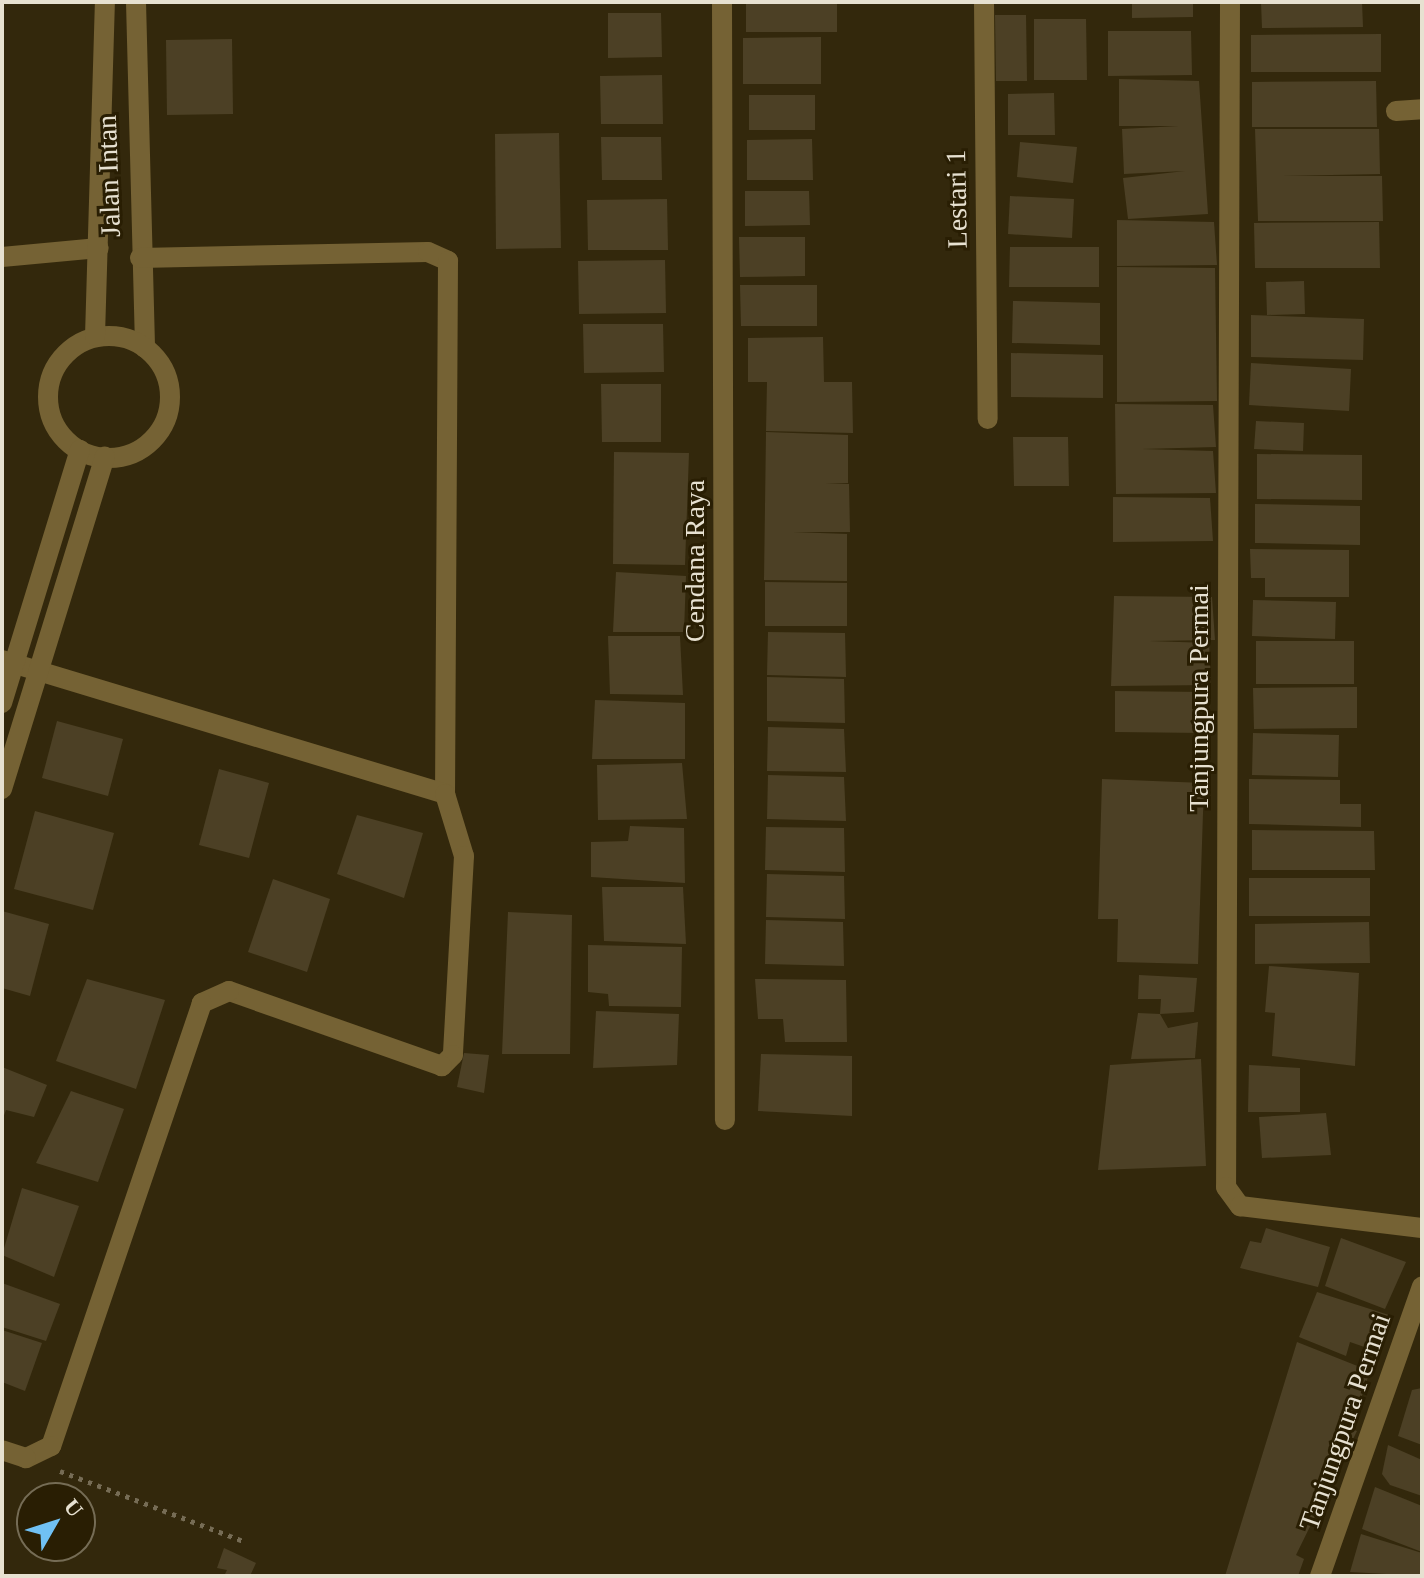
<!DOCTYPE html>
<style>
body{margin:0}
#map{position:relative;width:1424px;height:1578px;overflow:hidden;background:#33280c;font-family:"Times New Roman",serif}
div>[style]{position:absolute}
.building>*{inset:0;background:#4c4025}
.path>*{height:5px;margin-top:-2.5px;transform-origin:0;background:repeating-linear-gradient(90deg,#766c55 0 4px,transparent 0 10px)}
.minor>*{height:20px;margin:-10px;padding:0 10px;transform-origin:10px;border-radius:10px;background:#756234}
.minor>.ring{margin:-10px;padding:0;box-sizing:content-box;background:none;border:20px solid #756234;border-radius:50%}
span{translate:-50% -50%;white-space:nowrap;text-align:center;line-height:1.15;-webkit-text-stroke:6px #291e03;paint-order:stroke}
.street-label{font-size:28px;color:#e7e1d1}
.frame{position:absolute;inset:0;border:4px solid #e7e1d1;pointer-events:none}
.north{position:absolute;left:16px;top:1482px;width:80px;height:80px;box-sizing:border-box;background:#291e03;border:2px solid #756c55;border-radius:50%;rotate:51deg;font-size:22px;font-weight:700;line-height:32px;text-align:center;color:#e7e1d1}
.north::after{content:'';display:block;margin:auto;width:28px;height:36px;background:#70c1f4;clip-path:polygon(50% 0,100% 100%,50% 72%,0 100%)}
</style>
<div id="map">
<div class="building">
<div style="clip-path:polygon(746px 2px,837px 2px,837px 32px,746px 32px)"></div>
<div style="clip-path:polygon(1132px 2px,1193px 2px,1193px 17px,1132px 18px)"></div>
<div style="clip-path:polygon(1261px 2px,1362px 2px,1363px 27px,1262px 28px)"></div>
<div style="clip-path:polygon(608px 13px,661px 13px,662px 57px,608px 58px)"></div>
<div style="clip-path:polygon(995px 15px,1026px 15px,1027px 81px,996px 81px)"></div>
<div style="clip-path:polygon(1034px 19px,1086px 19px,1087px 80px,1034px 80px)"></div>
<div style="clip-path:polygon(1108px 31px,1191px 31px,1192px 75px,1108px 76px)"></div>
<div style="clip-path:polygon(1381px 34px,1381px 72px,1251px 72px,1251px 35px)"></div>
<div style="clip-path:polygon(821px 37px,821px 84px,743px 84px,743px 38px)"></div>
<div style="clip-path:polygon(232px 39px,233px 114px,167px 115px,166px 40px)"></div>
<div style="clip-path:polygon(662px 75px,663px 124px,601px 124px,600px 76px)"></div>
<div style="clip-path:polygon(1119px 79px,1199px 81px,1208px 214px,1128px 219px,1123px 178px,1185px 171px,1124px 174px,1122px 129px,1179px 126px,1119px 126px)"></div>
<div style="clip-path:polygon(1376px 81px,1377px 127px,1252px 127px,1252px 82px)"></div>
<div style="clip-path:polygon(1054px 93px,1055px 135px,1008px 135px,1008px 94px)"></div>
<div style="clip-path:polygon(749px 95px,815px 95px,815px 130px,749px 130px)"></div>
<div style="clip-path:polygon(1255px 129px,1379px 129px,1380px 174px,1282px 176px,1382px 176px,1383px 221px,1258px 221px)"></div>
<div style="clip-path:polygon(559px 133px,561px 248px,496px 249px,495px 134px)"></div>
<div style="clip-path:polygon(601px 137px,661px 137px,662px 180px,602px 180px)"></div>
<div style="clip-path:polygon(812px 139px,813px 180px,747px 180px,747px 140px)"></div>
<div style="clip-path:polygon(1020px 142px,1077px 147px,1073px 183px,1017px 177px)"></div>
<div style="clip-path:polygon(745px 191px,809px 191px,810px 225px,745px 226px)"></div>
<div style="clip-path:polygon(1010px 196px,1074px 199px,1072px 238px,1008px 234px)"></div>
<div style="clip-path:polygon(667px 199px,668px 250px,588px 250px,587px 200px)"></div>
<div style="clip-path:polygon(1117px 220px,1214px 222px,1217px 265px,1117px 266px)"></div>
<div style="clip-path:polygon(1379px 222px,1380px 268px,1255px 268px,1254px 223px)"></div>
<div style="clip-path:polygon(739px 237px,805px 237px,805px 276px,740px 277px)"></div>
<div style="clip-path:polygon(1010px 247px,1099px 247px,1099px 287px,1009px 287px)"></div>
<div style="clip-path:polygon(665px 260px,666px 313px,579px 314px,578px 261px)"></div>
<div style="clip-path:polygon(1117px 267px,1215px 268px,1217px 401px,1117px 402px)"></div>
<div style="clip-path:polygon(1304px 281px,1305px 314px,1267px 315px,1266px 282px)"></div>
<div style="clip-path:polygon(740px 285px,817px 285px,817px 326px,741px 326px)"></div>
<div style="clip-path:polygon(1013px 301px,1100px 303px,1100px 345px,1012px 343px)"></div>
<div style="clip-path:polygon(1251px 315px,1364px 319px,1363px 360px,1251px 357px)"></div>
<div style="clip-path:polygon(583px 324px,663px 324px,664px 372px,584px 373px)"></div>
<div style="clip-path:polygon(823px 337px,824px 382px,852px 382px,853px 433px,766px 431px,767px 382px,748px 382px,748px 338px)"></div>
<div style="clip-path:polygon(1011px 353px,1103px 355px,1103px 398px,1011px 397px)"></div>
<div style="clip-path:polygon(1251px 363px,1351px 369px,1349px 411px,1249px 405px)"></div>
<div style="clip-path:polygon(601px 384px,661px 384px,661px 442px,602px 442px)"></div>
<div style="clip-path:polygon(1115px 404px,1213px 405px,1216px 447px,1142px 449px,1213px 451px,1216px 493px,1116px 494px)"></div>
<div style="clip-path:polygon(1256px 421px,1304px 423px,1303px 451px,1254px 449px)"></div>
<div style="clip-path:polygon(766px 432px,848px 435px,848px 483px,825px 483px,849px 484px,850px 532px,793px 532px,847px 534px,847px 581px,764px 580px)"></div>
<div style="clip-path:polygon(1013px 437px,1068px 437px,1069px 486px,1014px 486px)"></div>
<div style="clip-path:polygon(614px 452px,689px 453px,685px 565px,613px 564px)"></div>
<div style="clip-path:polygon(1257px 454px,1362px 455px,1362px 500px,1257px 499px)"></div>
<div style="clip-path:polygon(1113px 497px,1210px 498px,1213px 541px,1113px 542px)"></div>
<div style="clip-path:polygon(1255px 504px,1360px 506px,1360px 545px,1255px 543px)"></div>
<div style="clip-path:polygon(1250px 549px,1349px 550px,1349px 597px,1265px 597px,1265px 578px,1251px 578px)"></div>
<div style="clip-path:polygon(616px 572px,686px 576px,684px 632px,613px 632px)"></div>
<div style="clip-path:polygon(765px 582px,847px 583px,847px 626px,765px 626px)"></div>
<div style="clip-path:polygon(1114px 596px,1212px 597px,1215px 640px,1149px 641px,1209px 643px,1211px 685px,1111px 686px)"></div>
<div style="clip-path:polygon(1253px 600px,1336px 602px,1335px 639px,1252px 636px)"></div>
<div style="clip-path:polygon(768px 632px,845px 633px,846px 677px,767px 675px)"></div>
<div style="clip-path:polygon(608px 636px,680px 636px,683px 695px,610px 694px)"></div>
<div style="clip-path:polygon(1256px 641px,1354px 641px,1354px 684px,1256px 684px)"></div>
<div style="clip-path:polygon(767px 677px,844px 679px,845px 723px,767px 721px)"></div>
<div style="clip-path:polygon(1357px 687px,1357px 728px,1254px 729px,1253px 688px)"></div>
<div style="clip-path:polygon(1115px 691px,1204px 692px,1204px 733px,1115px 732px)"></div>
<div style="clip-path:polygon(595px 700px,685px 703px,685px 759px,592px 759px)"></div>
<div style="clip-path:polygon(57px 721px,123px 739px,108px 796px,42px 778px)"></div>
<div style="clip-path:polygon(768px 727px,844px 729px,846px 772px,767px 771px)"></div>
<div style="clip-path:polygon(1253px 733px,1339px 735px,1338px 777px,1252px 775px)"></div>
<div style="clip-path:polygon(682px 763px,687px 819px,598px 820px,597px 765px)"></div>
<div style="clip-path:polygon(219px 769px,269px 783px,249px 858px,199px 845px)"></div>
<div style="clip-path:polygon(768px 775px,844px 777px,846px 821px,767px 819px)"></div>
<div style="clip-path:polygon(1102px 779px,1204px 783px,1198px 964px,1117px 962px,1118px 919px,1098px 919px)"></div>
<div style="clip-path:polygon(1249px 779px,1340px 780px,1340px 804px,1361px 804px,1361px 827px,1249px 824px)"></div>
<div style="clip-path:polygon(35px 811px,114px 833px,93px 910px,14px 889px)"></div>
<div style="clip-path:polygon(357px 815px,423px 833px,404px 898px,337px 874px)"></div>
<div style="clip-path:polygon(630px 826px,684px 828px,685px 883px,591px 877px,591px 842px,628px 841px)"></div>
<div style="clip-path:polygon(766px 827px,844px 828px,845px 872px,765px 870px)"></div>
<div style="clip-path:polygon(1252px 830px,1374px 831px,1375px 870px,1252px 870px)"></div>
<div style="clip-path:polygon(767px 874px,844px 876px,845px 919px,766px 917px)"></div>
<div style="clip-path:polygon(1249px 878px,1370px 878px,1370px 916px,1249px 916px)"></div>
<div style="clip-path:polygon(273px 879px,330px 899px,307px 972px,248px 952px)"></div>
<div style="clip-path:polygon(602px 887px,683px 887px,686px 944px,604px 941px)"></div>
<div style="clip-path:polygon(2px 911px,49px 924px,30px 996px,2px 988px)"></div>
<div style="clip-path:polygon(508px 912px,572px 915px,570px 1054px,502px 1054px)"></div>
<div style="clip-path:polygon(766px 920px,843px 922px,844px 966px,765px 964px)"></div>
<div style="clip-path:polygon(1369px 922px,1370px 963px,1255px 964px,1255px 924px)"></div>
<div style="clip-path:polygon(588px 945px,682px 947px,681px 1007px,609px 1006px,608px 994px,588px 992px)"></div>
<div style="clip-path:polygon(1269px 966px,1359px 973px,1355px 1066px,1272px 1056px,1275px 1013px,1265px 1012px)"></div>
<div style="clip-path:polygon(1139px 975px,1197px 978px,1194px 1012px,1160px 1014px,1168px 1028px,1198px 1022px,1195px 1058px,1131px 1059px,1138px 1013px,1160px 1014px,1161px 999px,1138px 999px)"></div>
<div style="clip-path:polygon(87px 979px,165px 1000px,136px 1089px,56px 1061px)"></div>
<div style="clip-path:polygon(755px 979px,846px 980px,847px 1042px,785px 1042px,783px 1019px,758px 1019px)"></div>
<div style="clip-path:polygon(596px 1011px,679px 1014px,677px 1065px,593px 1068px)"></div>
<div style="clip-path:polygon(464px 1053px,489px 1055px,484px 1093px,457px 1087px)"></div>
<div style="clip-path:polygon(761px 1054px,852px 1056px,852px 1116px,758px 1111px)"></div>
<div style="clip-path:polygon(1201px 1059px,1206px 1166px,1098px 1170px,1110px 1065px)"></div>
<div style="clip-path:polygon(1249px 1065px,1300px 1068px,1300px 1112px,1248px 1112px)"></div>
<div style="clip-path:polygon(2px 1067px,47px 1085px,34px 1117px,6px 1110px,2px 1121px)"></div>
<div style="clip-path:polygon(71px 1091px,124px 1109px,98px 1182px,36px 1163px)"></div>
<div style="clip-path:polygon(1326px 1113px,1331px 1155px,1262px 1158px,1259px 1117px)"></div>
<div style="clip-path:polygon(22px 1188px,79px 1206px,54px 1277px,2px 1255px)"></div>
<div style="clip-path:polygon(1266px 1228px,1330px 1247px,1318px 1287px,1240px 1268px,1250px 1241px,1261px 1243px)"></div>
<div style="clip-path:polygon(1341px 1238px,1406px 1262px,1385px 1309px,1325px 1286px)"></div>
<div style="clip-path:polygon(2px 1283px,60px 1304px,46px 1341px,2px 1327px)"></div>
<div style="clip-path:polygon(1317px 1292px,1392px 1316px,1376px 1351px,1350px 1342px,1346px 1356px,1299px 1337px)"></div>
<div style="clip-path:polygon(2px 1330px,42px 1343px,25px 1391px,2px 1382px)"></div>
<div style="clip-path:polygon(1297px 1342px,1370px 1371px,1351px 1429px,1357px 1431px,1296px 1555px,1304px 1559px,1298px 1576px,1225px 1576px)"></div>
<div style="clip-path:polygon(1422px 1388px,1422px 1445px,1398px 1436px,1412px 1390px)"></div>
<div style="clip-path:polygon(1388px 1445px,1422px 1460px,1422px 1496px,1390px 1485px,1382px 1474px)"></div>
<div style="clip-path:polygon(1375px 1487px,1422px 1506px,1422px 1552px,1362px 1529px)"></div>
<div style="clip-path:polygon(1361px 1534px,1422px 1553px,1422px 1576px,1350px 1572px)"></div>
<div style="clip-path:polygon(224px 1548px,256px 1563px,250px 1576px,224px 1576px,227px 1570px,217px 1568px)"></div>
</div>
<div class="path">
<div style="left:60px;top:1471px;width:199px;rotate:20.9deg"></div>
</div>
<div class="minor">
<div style="left:136px;top:2px;width:346px;rotate:88.5deg"></div>
<div style="left:722px;top:2px;width:1118px;rotate:89.85deg"></div>
<div style="left:984px;top:2px;width:417px;rotate:89.5deg"></div>
<div style="left:1230px;top:2px;width:1185px;rotate:90.19deg"></div>
<div style="left:1226px;top:1187px;width:24px;rotate:54deg"></div>
<div style="left:1240px;top:1206px;width:183px;rotate:6.9deg"></div>
<div style="left:1396px;top:111px;width:26px;rotate:-4deg"></div>
<div style="left:2px;top:257px;width:97px;rotate:-5.3deg"></div>
<div style="left:140px;top:258px;width:288px;rotate:-1.2deg"></div>
<div style="left:428px;top:252px;width:22px;rotate:24deg"></div>
<div style="left:448px;top:261px;width:533px;rotate:90.32deg"></div>
<div class="ring" style="left:48px;top:336px;width:102px;height:102px"></div>
<div style="left:95px;top:336px;width:334px;rotate:-88.3deg"></div>
<div style="left:2px;top:660px;width:463px;rotate:16.8deg"></div>
<div style="left:445px;top:794px;width:65px;rotate:73deg"></div>
<div style="left:464px;top:856px;width:199px;rotate:93.2deg"></div>
<div style="left:453px;top:1055px;width:16px;rotate:135deg"></div>
<div style="left:442px;top:1066px;width:226px;rotate:-160.6deg"></div>
<div style="left:229px;top:991px;width:30px;rotate:156deg"></div>
<div style="left:202px;top:1003px;width:468px;rotate:108.8deg"></div>
<div style="left:51px;top:1446px;width:28px;rotate:154deg"></div>
<div style="left:26px;top:1458px;width:25px;rotate:-162deg"></div>
<div style="left:2px;top:703px;width:265px;rotate:-72.9deg"></div>
<div style="left:2px;top:789px;width:348px;rotate:-72.8deg"></div>
<div style="left:1320px;top:1576px;width:307px;rotate:-70.6deg"></div>
</div>
<div class="street-label">
<span style="left:109px;top:176px;rotate:-92deg">Jalan Intan</span>
<span style="left:957px;top:199px;rotate:-91deg">Lestari 1</span>
<span style="left:695px;top:561px;rotate:-90deg">Cendana Raya</span>
<span style="left:1199px;top:698px;rotate:-90deg">Tanjungpura Permai</span>
<span style="left:1345px;top:1422px;rotate:-71deg">Tanjungpura Permai</span>
</div>
<div class="frame"></div>
<div class="north">U</div>
</div>
